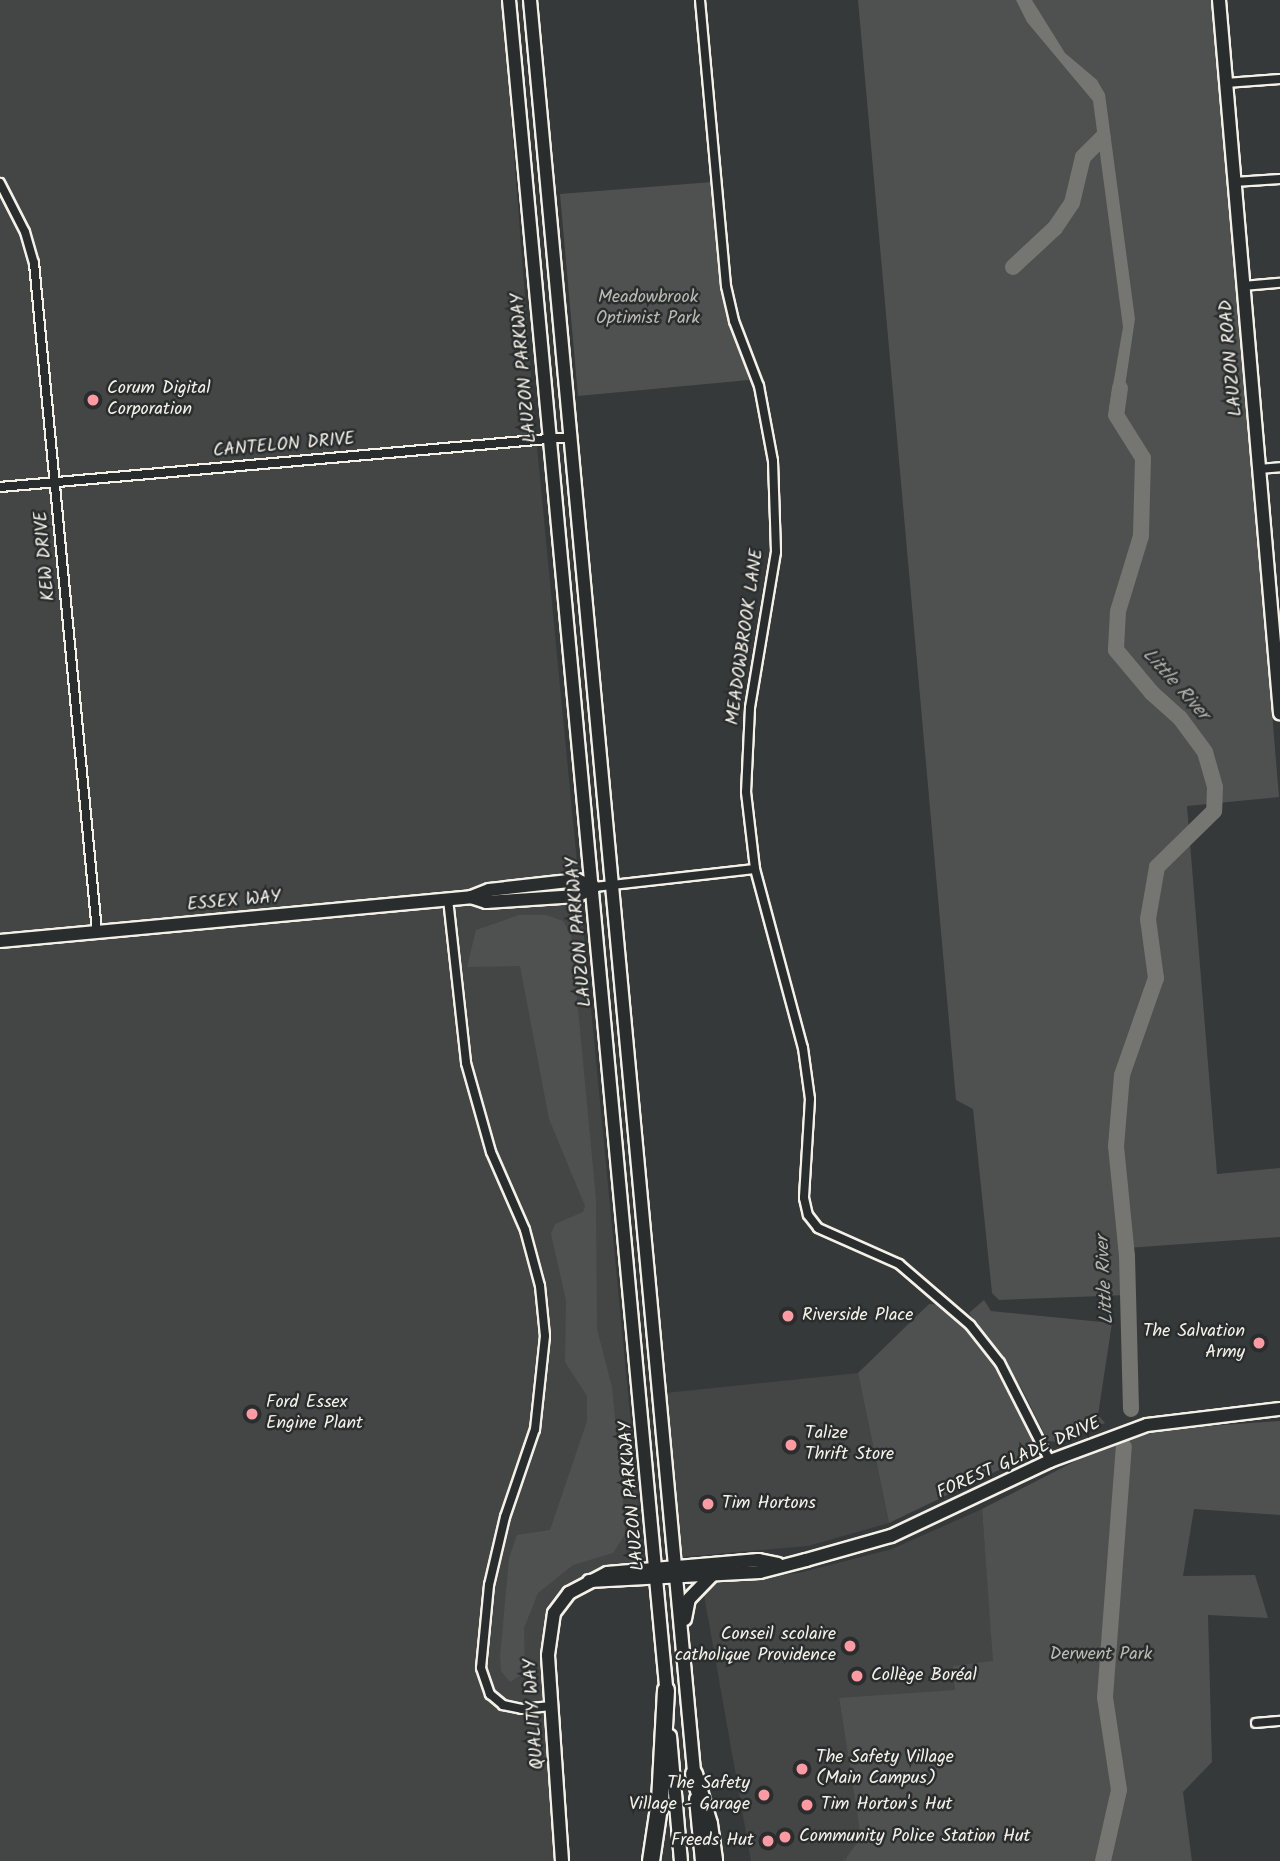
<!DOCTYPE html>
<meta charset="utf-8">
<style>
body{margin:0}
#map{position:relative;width:1280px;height:1861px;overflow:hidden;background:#363939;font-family:Kalam,sans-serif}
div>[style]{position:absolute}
.built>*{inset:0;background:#434645}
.green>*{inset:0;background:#4e514f}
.water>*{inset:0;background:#757572}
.river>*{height:16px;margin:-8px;padding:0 8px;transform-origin:8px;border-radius:8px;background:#757572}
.roads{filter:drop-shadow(2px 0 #f4f1e8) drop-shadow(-2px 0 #f4f1e8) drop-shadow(0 2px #f4f1e8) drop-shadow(0 -2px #f4f1e8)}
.street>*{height:8px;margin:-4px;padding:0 4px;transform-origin:4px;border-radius:4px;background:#2a2d2e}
.secondary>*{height:12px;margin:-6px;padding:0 6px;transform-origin:6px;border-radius:6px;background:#2a2d2e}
.highway>*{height:16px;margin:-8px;padding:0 8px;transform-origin:8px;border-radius:8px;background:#2a2d2e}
.dots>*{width:19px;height:19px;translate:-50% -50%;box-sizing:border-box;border:4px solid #2a2d2e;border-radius:50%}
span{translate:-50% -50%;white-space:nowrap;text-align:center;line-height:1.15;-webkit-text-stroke:5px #2a2d2e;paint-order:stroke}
.park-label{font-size:18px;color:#bab9b2}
.street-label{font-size:18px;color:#f4f1e8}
.poi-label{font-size:18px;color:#f4f1e8}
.left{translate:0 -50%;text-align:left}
.right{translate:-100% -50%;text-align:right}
.water-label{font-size:19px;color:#b4b3ad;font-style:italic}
</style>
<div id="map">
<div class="built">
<div style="clip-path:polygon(0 0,502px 0,535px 426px,645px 1570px,569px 1593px,548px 1632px,562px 1861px,0 1861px)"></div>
<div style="clip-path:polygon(858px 1373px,889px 1523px,808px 1546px,681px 1557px,665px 1393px)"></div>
<div style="clip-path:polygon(982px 1509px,999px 1725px,839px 1699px,862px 1837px,844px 1861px,751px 1861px,703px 1589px,714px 1582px,799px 1573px,892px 1549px)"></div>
</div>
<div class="green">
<div style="clip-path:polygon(858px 0,1213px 0,1279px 797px,1187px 806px,1217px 1174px,1280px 1168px,1280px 1237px,1127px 1248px,1128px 1295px,999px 1300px,992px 1293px,973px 1109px,956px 1100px)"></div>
<div style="clip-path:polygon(712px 182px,722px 286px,749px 380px,578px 396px,560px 194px)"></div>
<div style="clip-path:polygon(519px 915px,546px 915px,563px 921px,571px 935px,596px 1199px,597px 1329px,612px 1387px,626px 1533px,613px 1553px,573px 1565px,538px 1593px,524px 1628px,525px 1673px,510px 1682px,501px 1671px,500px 1657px,509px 1558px,517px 1535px,550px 1530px,587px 1421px,587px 1396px,565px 1362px,566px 1300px,551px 1234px,555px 1224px,583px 1212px,585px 1206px,549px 1119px,520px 966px,467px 967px,476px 930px)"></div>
<div style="clip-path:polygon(984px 1300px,991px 1311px,1112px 1323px,1098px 1415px,1105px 1423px,1057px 1442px,1048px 1441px,1022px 1389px,969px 1313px)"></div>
<div style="clip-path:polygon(929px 1304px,944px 1305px,987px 1355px,1009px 1389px,1036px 1445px,1034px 1453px,889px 1523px,858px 1373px)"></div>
<div style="clip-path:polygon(1280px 1421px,1280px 1515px,1194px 1509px,1183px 1576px,1255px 1575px,1268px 1618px,1208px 1615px,1212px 1762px,1183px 1792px,1192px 1861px,844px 1861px,861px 1837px,839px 1698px,955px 1690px,953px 1666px,993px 1661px,982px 1509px,1087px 1455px,1129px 1439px,1168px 1429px)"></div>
</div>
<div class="water">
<div style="clip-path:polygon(1016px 0,1032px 0,1065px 53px,1097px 80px,1105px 94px,1135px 319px,1122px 407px,1109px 408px,1123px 327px,1093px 101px,1027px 22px)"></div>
</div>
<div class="river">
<div style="left:1013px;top:267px;width:57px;rotate:-42.9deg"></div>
<div style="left:1055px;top:228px;width:30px;rotate:-56deg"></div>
<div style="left:1072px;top:203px;width:47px;rotate:-76.6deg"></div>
<div style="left:1083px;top:157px;width:28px;rotate:-45deg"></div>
<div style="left:1120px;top:388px;width:27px;rotate:98deg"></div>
<div style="left:1116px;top:415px;width:51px;rotate:57.9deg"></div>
<div style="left:1143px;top:458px;width:78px;rotate:91.5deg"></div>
<div style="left:1141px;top:536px;width:78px;rotate:107deg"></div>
<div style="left:1118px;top:611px;width:39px;rotate:93deg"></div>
<div style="left:1116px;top:650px;width:56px;rotate:50.1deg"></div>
<div style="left:1152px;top:693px;width:38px;rotate:42deg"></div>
<div style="left:1180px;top:718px;width:42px;rotate:53.7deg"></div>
<div style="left:1205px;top:752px;width:36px;rotate:74deg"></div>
<div style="left:1215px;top:787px;width:24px;rotate:92deg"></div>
<div style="left:1214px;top:811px;width:80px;rotate:135.5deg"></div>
<div style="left:1157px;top:867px;width:53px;rotate:99.8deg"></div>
<div style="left:1148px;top:919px;width:60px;rotate:82.3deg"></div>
<div style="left:1156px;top:978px;width:103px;rotate:109.3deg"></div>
<div style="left:1122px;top:1075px;width:71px;rotate:94.8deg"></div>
<div style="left:1116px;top:1146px;width:111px;rotate:84.3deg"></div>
<div style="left:1127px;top:1256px;width:153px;rotate:88.5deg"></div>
<div style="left:1103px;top:1861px;width:73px;rotate:-77.3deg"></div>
<div style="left:1119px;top:1790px;width:94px;rotate:-98.6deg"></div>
<div style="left:1105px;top:1697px;width:251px;rotate:-85.7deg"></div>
</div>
<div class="roads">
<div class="street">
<div style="left:700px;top:0;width:287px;rotate:84.8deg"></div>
<div style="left:726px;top:286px;width:36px;rotate:77deg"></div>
<div style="left:734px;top:321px;width:70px;rotate:69deg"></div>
<div style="left:759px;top:386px;width:76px;rotate:79.4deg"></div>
<div style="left:773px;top:461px;width:91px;rotate:88.1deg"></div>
<div style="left:776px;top:552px;width:158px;rotate:99.5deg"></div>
<div style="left:750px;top:708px;width:84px;rotate:92.7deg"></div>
<div style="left:746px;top:792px;width:78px;rotate:83.3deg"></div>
<div style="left:755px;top:869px;width:185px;rotate:75deg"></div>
<div style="left:803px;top:1048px;width:51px;rotate:82.2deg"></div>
<div style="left:810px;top:1099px;width:99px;rotate:93.5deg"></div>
<div style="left:804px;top:1198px;width:17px;rotate:77deg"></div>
<div style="left:808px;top:1215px;width:16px;rotate:52deg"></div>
<div style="left:818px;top:1228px;width:89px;rotate:24deg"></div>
<div style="left:899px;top:1264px;width:94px;rotate:40.7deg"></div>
<div style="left:970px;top:1325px;width:48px;rotate:51.7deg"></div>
<div style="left:1000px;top:1363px;width:110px;rotate:63deg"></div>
<div style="left:1226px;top:83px;width:54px;rotate:-4.2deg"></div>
<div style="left:1234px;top:182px;width:46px;rotate:-3.7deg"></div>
<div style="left:0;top:183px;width:55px;rotate:63deg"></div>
<div style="left:25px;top:232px;width:32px;rotate:74deg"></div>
<div style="left:34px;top:263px;width:672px;rotate:84.62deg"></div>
<div style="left:1243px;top:286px;width:37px;rotate:-5deg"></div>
<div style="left:1259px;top:469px;width:21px;rotate:-5deg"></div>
<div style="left:0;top:487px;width:572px;rotate:-5.01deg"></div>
<div style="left:594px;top:887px;width:162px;rotate:-6.4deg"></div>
<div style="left:448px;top:899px;width:165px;rotate:83.7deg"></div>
<div style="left:466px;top:1063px;width:92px;rotate:74.3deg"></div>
<div style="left:491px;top:1152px;width:85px;rotate:66.4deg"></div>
<div style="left:525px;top:1230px;width:58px;rotate:75deg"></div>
<div style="left:540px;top:1286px;width:50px;rotate:84.3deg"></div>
<div style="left:545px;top:1336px;width:94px;rotate:96.1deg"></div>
<div style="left:535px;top:1429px;width:93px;rotate:108.8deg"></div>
<div style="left:505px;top:1517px;width:70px;rotate:103.2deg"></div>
<div style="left:489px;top:1585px;width:83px;rotate:95.5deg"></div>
<div style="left:481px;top:1668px;width:28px;rotate:71deg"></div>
<div style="left:490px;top:1694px;width:17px;rotate:40deg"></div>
<div style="left:503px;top:1705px;width:19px;rotate:12deg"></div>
<div style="left:522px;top:1709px;width:29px;rotate:-6deg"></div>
<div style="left:1256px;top:1723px;width:24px;rotate:-5deg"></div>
</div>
<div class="secondary">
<div style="left:509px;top:0;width:1704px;rotate:84.68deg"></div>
<div style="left:530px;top:0;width:1789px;rotate:84.71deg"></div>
<div style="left:1219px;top:0;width:716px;rotate:85.11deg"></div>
<div style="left:471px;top:897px;width:16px;rotate:18deg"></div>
<div style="left:486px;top:902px;width:91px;rotate:-3.8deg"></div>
<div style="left:577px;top:896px;width:19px;rotate:-28deg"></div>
<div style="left:0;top:941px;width:473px;rotate:-5.3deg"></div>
<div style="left:471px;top:897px;width:19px;rotate:-21deg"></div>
<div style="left:489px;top:890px;width:89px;rotate:-6.5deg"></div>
<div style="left:577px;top:880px;width:18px;rotate:22deg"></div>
<div style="left:589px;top:1581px;width:171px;rotate:-3deg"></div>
<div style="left:760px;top:1572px;width:48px;rotate:-14.6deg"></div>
<div style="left:806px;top:1560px;width:88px;rotate:-15.8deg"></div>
<div style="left:891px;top:1536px;width:176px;rotate:-25.3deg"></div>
<div style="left:1050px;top:1461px;width:103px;rotate:-20.4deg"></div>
<div style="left:1147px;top:1425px;width:134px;rotate:-6.9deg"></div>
<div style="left:685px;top:1619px;width:20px;rotate:-79deg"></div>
<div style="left:689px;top:1599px;width:32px;rotate:-46deg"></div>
<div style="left:670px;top:1736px;width:125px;rotate:85deg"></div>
<div style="left:696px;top:1799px;width:62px;rotate:84.5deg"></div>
<div style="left:562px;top:1861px;width:206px;rotate:-93.9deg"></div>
<div style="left:548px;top:1655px;width:42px;rotate:-81.9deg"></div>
<div style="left:554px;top:1613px;width:25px;rotate:-53deg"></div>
<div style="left:569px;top:1593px;width:43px;rotate:-27.8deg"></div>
<div style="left:607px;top:1573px;width:152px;rotate:-4.9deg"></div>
<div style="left:758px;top:1560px;width:20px;rotate:11deg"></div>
</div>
<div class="highway">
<div style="left:694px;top:1774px;width:52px;rotate:73.3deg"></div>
<div style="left:709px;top:1824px;width:37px;rotate:82deg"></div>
<div style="left:651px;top:1861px;width:61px;rotate:-81.5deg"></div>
<div style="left:660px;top:1801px;width:111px;rotate:-86.9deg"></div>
</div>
</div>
<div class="dots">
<div style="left:93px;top:400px;background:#ff9aa2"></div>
<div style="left:788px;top:1316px;background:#ff9aa2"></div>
<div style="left:1259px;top:1343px;background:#ff9aa2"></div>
<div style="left:252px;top:1414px;background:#ff9aa2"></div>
<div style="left:791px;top:1445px;background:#ff9aa2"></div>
<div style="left:708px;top:1504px;background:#ff9aa2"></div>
<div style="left:850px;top:1646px;background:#ff9aa2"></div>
<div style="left:857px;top:1676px;background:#ff9aa2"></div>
<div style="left:802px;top:1769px;background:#ff9aa2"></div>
<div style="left:764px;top:1795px;background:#ff9aa2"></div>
<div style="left:807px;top:1805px;background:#ff9aa2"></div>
<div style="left:785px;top:1837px;background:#ff9aa2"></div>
<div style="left:768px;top:1841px;background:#ff9aa2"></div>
</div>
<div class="park-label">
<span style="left:648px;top:309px">Meadowbrook<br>Optimist Park</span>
<span style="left:1101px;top:1655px">Derwent Park</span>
</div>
<div class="street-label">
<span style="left:1232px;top:358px;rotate:-95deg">LAUZON ROAD</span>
<span style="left:525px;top:368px;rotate:-95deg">LAUZON PARKWAY</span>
<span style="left:284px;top:446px;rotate:-5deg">CANTELON DRIVE</span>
<span style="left:46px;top:556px;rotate:-95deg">KEW DRIVE</span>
<span style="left:746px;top:637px;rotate:-82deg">MEADOWBROOK LANE</span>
<span style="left:234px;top:902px;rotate:-5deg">ESSEX WAY</span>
<span style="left:580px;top:932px;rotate:-95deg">LAUZON PARKWAY</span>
<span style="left:1019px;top:1459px;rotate:-24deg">FOREST GLADE DRIVE</span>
<span style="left:633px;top:1496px;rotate:-95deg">LAUZON PARKWAY</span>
<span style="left:535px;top:1714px;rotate:-94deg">QUALITY WAY</span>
</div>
<div class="poi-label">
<span class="left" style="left:107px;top:400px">Corum Digital<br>Corporation</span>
<span class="left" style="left:802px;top:1316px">Riverside Place</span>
<span class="right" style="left:1245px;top:1343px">The Salvation<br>Army</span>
<span class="left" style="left:266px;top:1414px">Ford Essex<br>Engine Plant</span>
<span class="left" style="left:805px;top:1445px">Talize<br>Thrift Store</span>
<span class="left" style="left:722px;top:1504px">Tim Hortons</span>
<span class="right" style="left:836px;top:1646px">Conseil scolaire<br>catholique Providence</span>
<span class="left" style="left:871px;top:1676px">Collège Boréal</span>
<span class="left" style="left:816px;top:1769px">The Safety Village<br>(Main Campus)</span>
<span class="right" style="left:750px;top:1795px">The Safety<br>Village - Garage</span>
<span class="left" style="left:821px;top:1805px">Tim Horton's Hut</span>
<span class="left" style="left:799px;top:1837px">Community Police Station Hut</span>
<span class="right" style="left:754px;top:1841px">Freeds Hut</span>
</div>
<div class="water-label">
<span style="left:1175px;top:685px;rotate:48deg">Little River</span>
<span style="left:1106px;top:1280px;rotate:-93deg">Little River</span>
</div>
</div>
